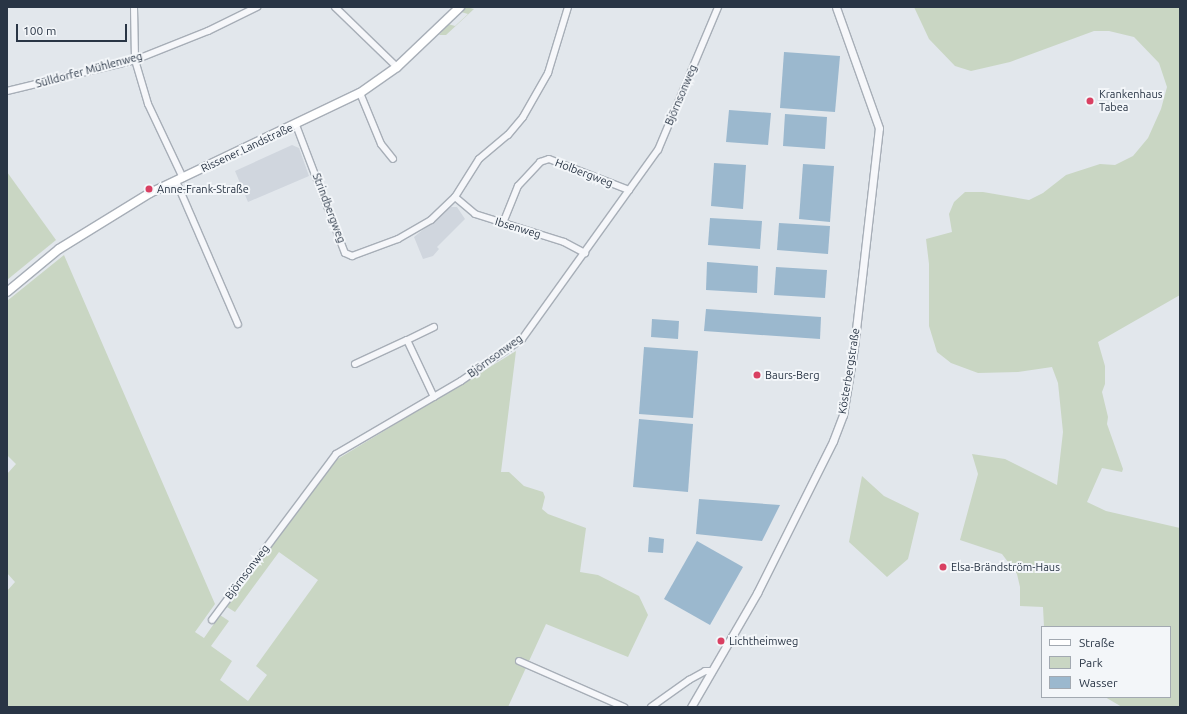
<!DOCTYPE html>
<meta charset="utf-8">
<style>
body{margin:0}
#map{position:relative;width:1187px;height:714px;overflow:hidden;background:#e2e7ec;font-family:Ubuntu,sans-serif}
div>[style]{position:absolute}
.built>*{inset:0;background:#d0d6de}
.green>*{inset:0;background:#c9d6c3}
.water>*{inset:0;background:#9bb8ce}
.roads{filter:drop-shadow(1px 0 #a7aeb7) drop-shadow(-1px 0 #a7aeb7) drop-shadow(0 1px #a7aeb7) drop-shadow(0 -1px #a7aeb7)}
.minor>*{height:6px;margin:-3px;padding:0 3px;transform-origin:3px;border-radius:3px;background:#f6f7fa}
.tertiary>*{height:7px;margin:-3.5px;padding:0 3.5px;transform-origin:3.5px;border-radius:3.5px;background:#f6f7fa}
.secondary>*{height:8px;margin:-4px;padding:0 4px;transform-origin:4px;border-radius:4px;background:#fff}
.dots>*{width:11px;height:11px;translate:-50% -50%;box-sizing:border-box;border:2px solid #f3f6f9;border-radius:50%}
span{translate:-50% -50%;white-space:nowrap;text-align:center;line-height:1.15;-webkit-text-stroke:4px #f3f6f9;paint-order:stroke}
.street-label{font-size:11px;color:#293545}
.poi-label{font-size:11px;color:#293545}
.left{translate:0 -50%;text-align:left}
.frame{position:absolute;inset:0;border:8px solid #293545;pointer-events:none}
.legend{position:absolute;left:1041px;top:626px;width:130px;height:72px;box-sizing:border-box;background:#f3f6f9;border:1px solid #a2a9b1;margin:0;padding:5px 7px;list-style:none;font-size:12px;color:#293545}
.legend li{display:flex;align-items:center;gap:8px;height:20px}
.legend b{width:20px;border:1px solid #a2a9b1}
.scale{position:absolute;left:16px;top:24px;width:111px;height:18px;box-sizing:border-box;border:2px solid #293545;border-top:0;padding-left:5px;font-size:12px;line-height:14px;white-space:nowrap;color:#293545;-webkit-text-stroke:3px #f3f6f9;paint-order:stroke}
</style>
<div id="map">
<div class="built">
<div style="clip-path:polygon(292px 145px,299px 148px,309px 176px,248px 202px,235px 171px)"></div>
<div style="clip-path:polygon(451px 207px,457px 207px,465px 219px,437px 247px,439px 249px,433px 256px,423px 259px,414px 237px)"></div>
</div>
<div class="green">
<div style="clip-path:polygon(466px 7px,474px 9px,446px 35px,439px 35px,448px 24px,455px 26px,468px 14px,461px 12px)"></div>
<div style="clip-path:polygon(914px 7px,1180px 7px,1180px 295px,1098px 342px,1105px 366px,1105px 384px,1102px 392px,1108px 417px,1107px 424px,1123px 469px,1122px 472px,1102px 468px,1087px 502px,1106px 511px,1180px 528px,1180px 707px,1122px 707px,1105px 697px,1170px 697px,1170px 627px,1044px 627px,1043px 607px,1020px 606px,1020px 587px,1017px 574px,1002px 554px,960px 540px,978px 474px,972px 454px,1005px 459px,1057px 485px,1063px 432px,1058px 383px,1052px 367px,1018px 372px,978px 373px,951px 363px,937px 352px,929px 326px,929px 264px,926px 239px,952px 232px,949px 214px,954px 202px,965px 192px,983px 192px,1029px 200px,1043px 193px,1066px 175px,1100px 164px,1115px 165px,1133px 156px,1148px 138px,1161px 109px,1167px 87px,1159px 63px,1134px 37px,1109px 31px,1094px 31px,1010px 62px,971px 71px,955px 66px,929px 39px)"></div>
<div style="clip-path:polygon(7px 172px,56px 240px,7px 280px)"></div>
<div style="clip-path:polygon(64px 255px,215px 604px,195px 632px,204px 638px,220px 615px,229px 621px,211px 646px,232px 661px,220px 680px,248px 701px,267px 675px,256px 666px,318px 580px,279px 552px,235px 612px,227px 607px,336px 460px,516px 351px,501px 472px,509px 472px,524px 486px,543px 492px,545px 497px,542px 509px,548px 514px,586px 528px,580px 572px,598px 575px,639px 596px,648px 615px,628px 657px,546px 624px,508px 707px,7px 707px,7px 591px,15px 582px,7px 573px,7px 474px,16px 464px,7px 455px,7px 301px)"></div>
<div style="clip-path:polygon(862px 476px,884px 496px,919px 513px,908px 559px,887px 577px,849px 542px)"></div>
</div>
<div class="water">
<div style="clip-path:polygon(784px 52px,840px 56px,835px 112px,780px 108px)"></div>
<div style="clip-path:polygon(729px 110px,771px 113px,768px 145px,726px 142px)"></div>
<div style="clip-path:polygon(785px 114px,827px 117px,825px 149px,783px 146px)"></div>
<div style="clip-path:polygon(714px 163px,746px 165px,743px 209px,711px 206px)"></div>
<div style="clip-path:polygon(803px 164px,834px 166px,830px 222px,799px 219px)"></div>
<div style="clip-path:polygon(710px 218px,762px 221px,760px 249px,708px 245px)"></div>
<div style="clip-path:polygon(779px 223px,830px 226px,828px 254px,777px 250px)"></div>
<div style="clip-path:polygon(707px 262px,758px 266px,757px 293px,706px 290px)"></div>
<div style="clip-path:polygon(776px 267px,827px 270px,825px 298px,774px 295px)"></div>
<div style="clip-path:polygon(706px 309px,821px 317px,820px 339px,704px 331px)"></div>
<div style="clip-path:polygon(652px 319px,679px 321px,678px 339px,651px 337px)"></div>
<div style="clip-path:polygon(644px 347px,698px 351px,693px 418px,639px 414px)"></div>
<div style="clip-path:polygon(639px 419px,693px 424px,688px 492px,633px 487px)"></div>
<div style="clip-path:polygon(699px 499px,780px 505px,762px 541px,696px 534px)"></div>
<div style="clip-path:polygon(649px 537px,664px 539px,663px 553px,648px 552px)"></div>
<div style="clip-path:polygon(697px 541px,743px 567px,710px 625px,664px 599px)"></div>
</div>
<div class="roads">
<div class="minor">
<div style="left:134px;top:7px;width:53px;rotate:88.9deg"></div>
<div style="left:135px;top:60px;width:46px;rotate:73.5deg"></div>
<div style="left:148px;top:104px;width:82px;rotate:64.7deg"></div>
<div style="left:335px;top:7px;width:86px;rotate:44.1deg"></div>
<div style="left:7px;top:91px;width:132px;rotate:-13.6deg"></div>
<div style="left:135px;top:60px;width:79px;rotate:-21.7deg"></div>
<div style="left:208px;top:31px;width:55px;rotate:-26.1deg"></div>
<div style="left:360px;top:93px;width:55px;rotate:67.6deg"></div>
<div style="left:381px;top:144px;width:19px;rotate:51deg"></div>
<div style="left:296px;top:125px;width:137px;rotate:69.1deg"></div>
<div style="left:345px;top:253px;width:8px;rotate:23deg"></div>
<div style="left:352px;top:256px;width:49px;rotate:-20.3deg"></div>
<div style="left:398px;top:239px;width:38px;rotate:-30deg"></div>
<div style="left:431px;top:220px;width:33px;rotate:-44deg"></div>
<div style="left:455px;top:197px;width:45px;rotate:-57.7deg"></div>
<div style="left:479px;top:159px;width:38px;rotate:-40deg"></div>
<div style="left:508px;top:135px;width:23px;rotate:-50deg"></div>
<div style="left:523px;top:117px;width:51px;rotate:-60.4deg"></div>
<div style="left:548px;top:73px;width:69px;rotate:-73.1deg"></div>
<div style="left:176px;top:181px;width:156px;rotate:66.6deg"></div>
<div style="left:455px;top:197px;width:26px;rotate:40deg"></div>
<div style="left:475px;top:214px;width:93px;rotate:17.5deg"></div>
<div style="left:564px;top:242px;width:24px;rotate:28deg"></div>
<div style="left:503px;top:223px;width:40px;rotate:-68deg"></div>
<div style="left:518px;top:186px;width:33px;rotate:-47deg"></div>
<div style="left:540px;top:162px;width:9px;rotate:-18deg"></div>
<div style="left:549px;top:159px;width:86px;rotate:21.2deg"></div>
<div style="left:434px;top:327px;width:30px;rotate:154deg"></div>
<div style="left:407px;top:340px;width:63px;rotate:64.7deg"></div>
<div style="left:355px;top:364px;width:57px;rotate:-24.8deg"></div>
<div style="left:212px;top:620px;width:207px;rotate:-53.2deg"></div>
<div style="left:336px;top:454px;width:145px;rotate:-30.3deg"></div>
<div style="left:461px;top:381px;width:74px;rotate:-34.5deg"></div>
<div style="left:522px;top:339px;width:233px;rotate:-54.3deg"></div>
<div style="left:658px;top:150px;width:155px;rotate:-67.2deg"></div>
<div style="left:519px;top:661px;width:115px;rotate:23.7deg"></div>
<div style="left:651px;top:707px;width:47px;rotate:-35.4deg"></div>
<div style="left:689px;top:680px;width:18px;rotate:-29deg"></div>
<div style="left:705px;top:671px;width:7px"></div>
</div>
<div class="tertiary">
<div style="left:691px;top:707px;width:132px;rotate:-59.9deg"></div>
<div style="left:757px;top:593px;width:170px;rotate:-63.4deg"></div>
<div style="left:833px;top:441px;width:28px;rotate:-69deg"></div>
<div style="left:843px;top:415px;width:69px;rotate:-80.8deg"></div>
<div style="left:854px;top:347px;width:220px;rotate:-83.5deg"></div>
<div style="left:879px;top:128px;width:128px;rotate:-109.6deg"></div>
</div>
<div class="secondary">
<div style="left:7px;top:292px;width:67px;rotate:-39.6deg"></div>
<div style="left:59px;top:249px;width:107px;rotate:-31.6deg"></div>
<div style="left:150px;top:193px;width:233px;rotate:-25.5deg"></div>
<div style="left:360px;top:93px;width:45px;rotate:-35.1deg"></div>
<div style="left:397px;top:67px;width:87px;rotate:-43.6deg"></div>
</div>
</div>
<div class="dots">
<div style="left:1090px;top:101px;background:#d94062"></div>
<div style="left:149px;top:189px;background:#d94062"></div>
<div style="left:757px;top:375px;background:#d94062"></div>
<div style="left:943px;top:567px;background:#d94062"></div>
<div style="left:721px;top:641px;background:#d94062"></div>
</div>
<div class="street-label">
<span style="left:89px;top:70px;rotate:-15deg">Sülldorfer Mühlenweg</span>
<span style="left:681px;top:95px;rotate:-67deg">Björnsonweg</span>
<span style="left:247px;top:148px;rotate:-25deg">Rissener Landstraße</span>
<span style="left:584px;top:173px;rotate:21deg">Holbergweg</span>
<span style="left:329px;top:208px;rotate:69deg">Strindbergweg</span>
<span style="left:518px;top:228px;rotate:17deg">Ibsenweg</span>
<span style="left:495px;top:356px;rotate:-36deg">Björnsonweg</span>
<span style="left:849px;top:371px;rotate:-81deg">Kösterbergstraße</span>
<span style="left:247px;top:572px;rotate:-53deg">Björnsonweg</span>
</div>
<div class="poi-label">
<span class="left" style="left:1099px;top:101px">Krankenhaus<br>Tabea</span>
<span class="left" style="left:157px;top:189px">Anne-Frank-Straße</span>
<span class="left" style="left:765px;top:375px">Baurs-Berg</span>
<span class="left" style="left:951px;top:567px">Elsa-Brändström-Haus</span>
<span class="left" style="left:729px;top:641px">Lichtheimweg</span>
</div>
<div class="frame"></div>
<ul class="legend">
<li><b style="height:5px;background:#fff"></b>Straße</li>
<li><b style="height:11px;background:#c9d6c3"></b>Park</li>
<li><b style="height:11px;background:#9bb8ce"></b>Wasser</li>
</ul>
<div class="scale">100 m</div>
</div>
